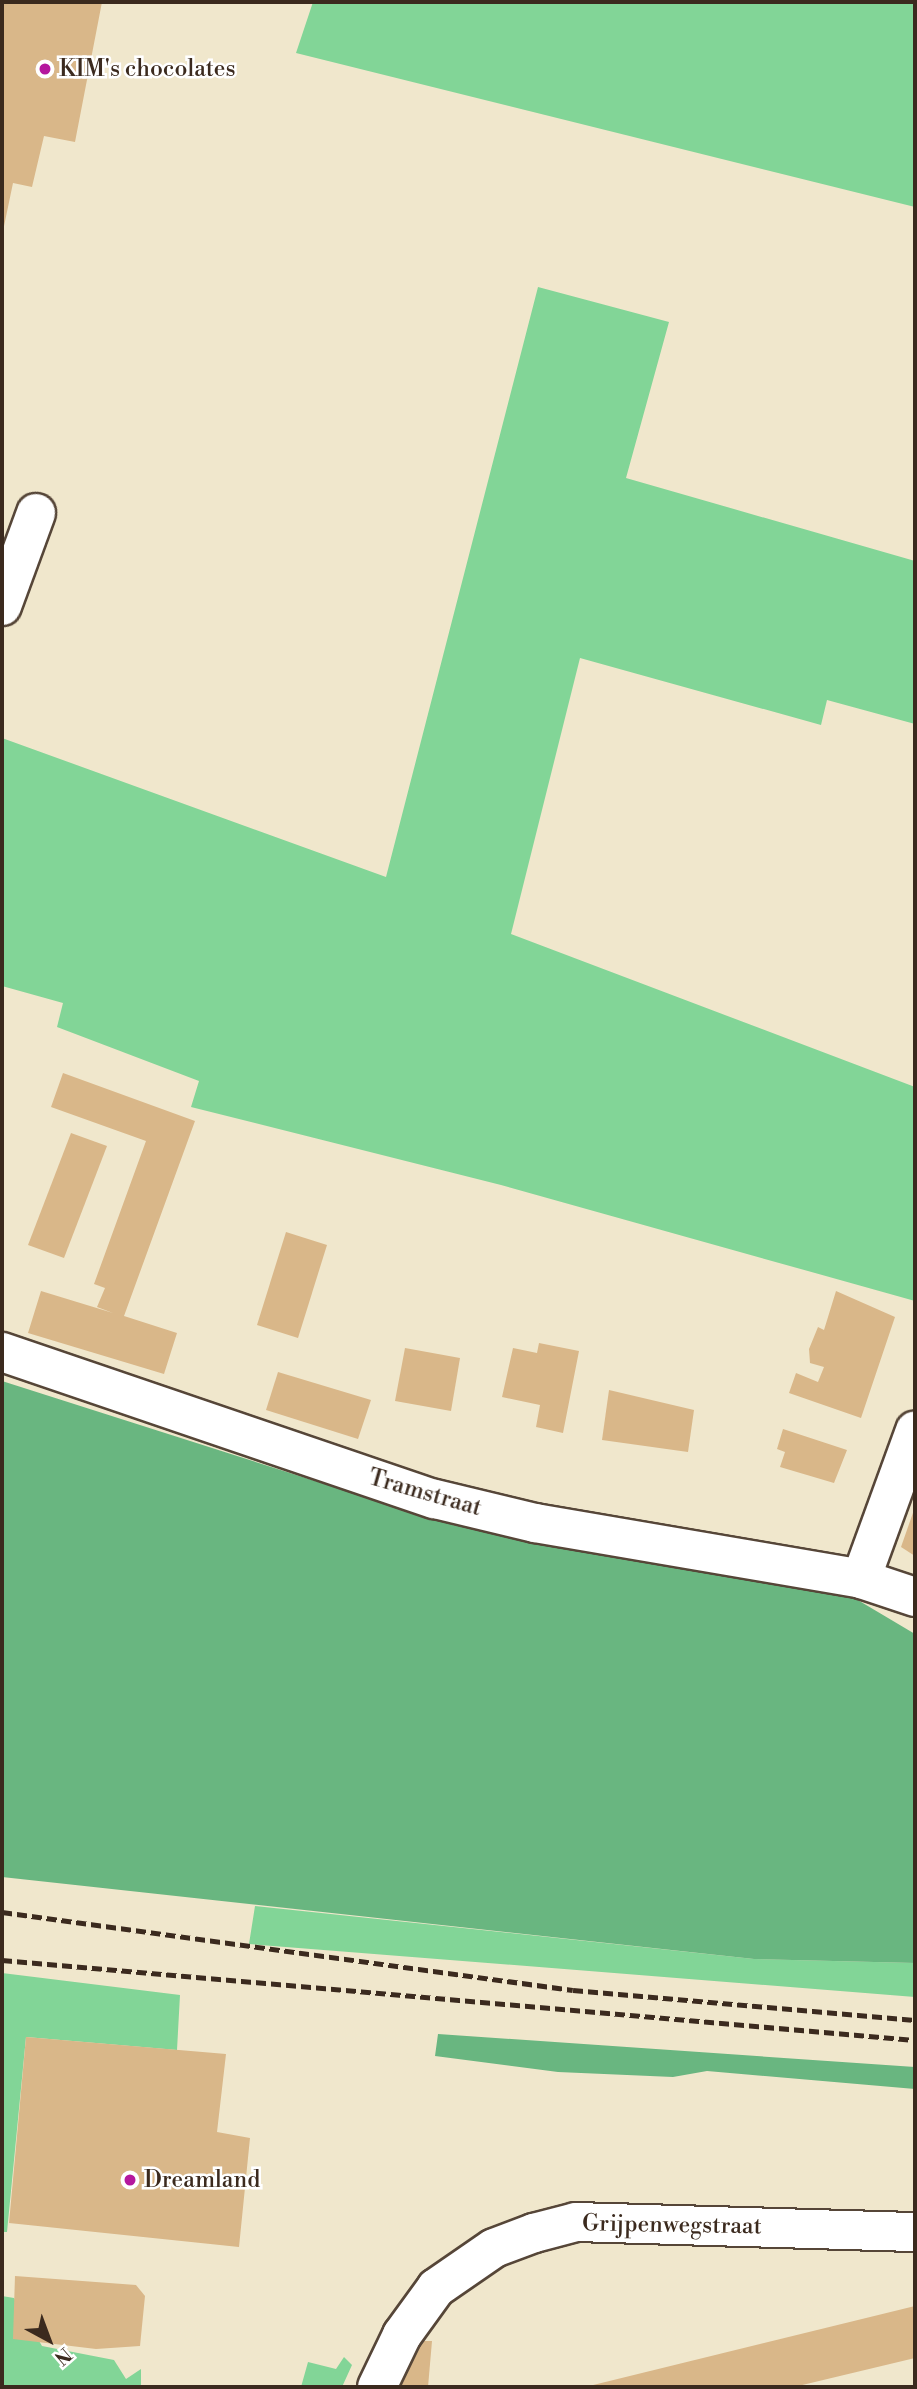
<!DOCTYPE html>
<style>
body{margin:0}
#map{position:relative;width:917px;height:2389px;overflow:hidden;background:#f0e7cc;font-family:"Libre Bodoni",serif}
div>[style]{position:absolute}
.green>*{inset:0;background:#82d597}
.forest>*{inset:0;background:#69b680}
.building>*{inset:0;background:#d9b789}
.roads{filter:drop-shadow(2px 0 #564638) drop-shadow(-2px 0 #564638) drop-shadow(0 2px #564638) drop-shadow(0 -2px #564638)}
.minor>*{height:38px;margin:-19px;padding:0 19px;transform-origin:19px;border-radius:19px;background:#fff}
.rail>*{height:5px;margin-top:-2.5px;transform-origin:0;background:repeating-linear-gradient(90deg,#3b2a1e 0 10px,transparent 0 15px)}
.dots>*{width:19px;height:19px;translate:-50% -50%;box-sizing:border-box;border:4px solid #fff;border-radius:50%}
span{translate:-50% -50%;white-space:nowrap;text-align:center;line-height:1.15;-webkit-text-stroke:5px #fff;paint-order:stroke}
.poi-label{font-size:23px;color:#3b2a1e}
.left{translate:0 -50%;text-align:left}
.street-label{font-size:23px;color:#3b2a1e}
.frame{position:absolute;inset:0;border:4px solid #3b2a1e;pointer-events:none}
.north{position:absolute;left:14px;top:2305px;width:70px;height:70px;-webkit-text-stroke:5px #fff;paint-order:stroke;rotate:139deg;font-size:19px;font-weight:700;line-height:28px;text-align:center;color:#3b2a1e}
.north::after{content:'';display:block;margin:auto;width:24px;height:32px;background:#3b2a1e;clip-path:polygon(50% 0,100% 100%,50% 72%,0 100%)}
</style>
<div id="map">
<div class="green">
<div style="clip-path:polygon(313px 2px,915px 2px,915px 207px,296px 53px)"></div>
<div style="clip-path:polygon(538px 287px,669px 322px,626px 478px,915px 561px,915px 724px,827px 700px,821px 725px,580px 658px,511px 934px,915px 1087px,915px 1301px,501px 1185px,191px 1107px,199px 1081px,57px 1027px,63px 1003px,2px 986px,2px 738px,386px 877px)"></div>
<div style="clip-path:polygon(255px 1906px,754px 1959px,915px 1963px,915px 1997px,249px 1944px)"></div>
<div style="clip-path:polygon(2px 1973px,180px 1995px,177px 2050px,26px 2037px,7px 2232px,2px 2232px)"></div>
<div style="clip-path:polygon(2px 2296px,14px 2298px,42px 2346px,114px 2360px,126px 2379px,141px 2369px,141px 2387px,2px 2387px)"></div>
<div style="clip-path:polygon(344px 2357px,352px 2365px,342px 2387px,301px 2387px,308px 2362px,336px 2369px)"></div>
</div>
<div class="forest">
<div style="clip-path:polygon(2px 1381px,453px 1525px,851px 1596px,915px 1634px,915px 1963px,754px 1959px,2px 1877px)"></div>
<div style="clip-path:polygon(438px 2034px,915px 2067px,915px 2089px,707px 2071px,673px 2077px,558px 2072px,435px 2056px)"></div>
</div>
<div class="building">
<div style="clip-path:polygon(2px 2px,102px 2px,75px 142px,44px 136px,32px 187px,13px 183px,3px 231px)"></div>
<div style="clip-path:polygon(63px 1073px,195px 1121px,124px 1316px,177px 1333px,164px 1374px,28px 1333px,41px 1291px,113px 1313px,97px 1307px,105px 1288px,94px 1284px,146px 1141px,51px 1107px)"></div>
<div style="clip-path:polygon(71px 1133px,107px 1146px,64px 1258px,28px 1245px)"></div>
<div style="clip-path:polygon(286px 1232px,327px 1245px,298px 1338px,257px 1325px)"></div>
<div style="clip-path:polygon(836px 1291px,895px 1317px,861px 1418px,789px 1393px,796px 1373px,818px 1382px,824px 1367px,810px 1363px,809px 1349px,818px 1327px,824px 1330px)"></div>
<div style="clip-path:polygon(539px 1343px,579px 1351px,563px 1433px,536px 1427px,540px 1405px,502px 1397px,513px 1348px,537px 1353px)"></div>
<div style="clip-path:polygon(405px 1348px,460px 1358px,451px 1411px,395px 1401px)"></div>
<div style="clip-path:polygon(278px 1372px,371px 1400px,358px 1439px,266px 1410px)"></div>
<div style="clip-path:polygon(609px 1390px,694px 1410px,688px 1452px,602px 1440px)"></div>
<div style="clip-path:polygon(783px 1429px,847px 1450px,834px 1483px,780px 1467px,785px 1452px,777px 1449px)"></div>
<div style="clip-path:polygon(915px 1507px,915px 1556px,901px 1547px)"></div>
<div style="clip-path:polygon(26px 2037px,226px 2054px,217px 2132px,250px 2138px,239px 2247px,9px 2223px)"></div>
<div style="clip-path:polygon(15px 2276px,136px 2285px,145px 2296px,140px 2346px,96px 2349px,13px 2339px)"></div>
<div style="clip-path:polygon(915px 2306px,915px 2358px,794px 2387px,585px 2387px)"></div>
<div style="clip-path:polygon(422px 2341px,432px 2341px,428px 2387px,394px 2387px)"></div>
</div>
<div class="roads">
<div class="minor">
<div style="left:2px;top:606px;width:99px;rotate:-69.9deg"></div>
<div style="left:2px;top:1352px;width:457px;rotate:18.8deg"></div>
<div style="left:435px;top:1499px;width:103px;rotate:13.5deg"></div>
<div style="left:535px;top:1523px;width:331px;rotate:9.7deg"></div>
<div style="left:861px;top:1579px;width:57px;rotate:18.4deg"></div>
<div style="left:861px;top:1579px;width:158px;rotate:-70deg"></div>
<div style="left:377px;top:2387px;width:58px;rotate:-64.3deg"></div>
<div style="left:402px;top:2335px;width:58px;rotate:-54.1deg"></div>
<div style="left:436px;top:2288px;width:70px;rotate:-34.6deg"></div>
<div style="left:494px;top:2248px;width:43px;rotate:-20.6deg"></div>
<div style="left:534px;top:2233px;width:43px;rotate:-14.7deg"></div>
<div style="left:576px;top:2222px;width:339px;rotate:1.7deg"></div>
</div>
</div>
<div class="rail">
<div style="left:2px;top:1912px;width:576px;rotate:7.78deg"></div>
<div style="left:573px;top:1990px;width:343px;rotate:5deg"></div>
<div style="left:2px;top:1960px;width:916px;rotate:5.01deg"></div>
</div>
<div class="dots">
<div style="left:45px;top:69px;background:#b5179e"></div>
<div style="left:130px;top:2180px;background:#b5179e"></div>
</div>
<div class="poi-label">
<span class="left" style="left:59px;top:69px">KIM's chocolates</span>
<span class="left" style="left:144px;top:2180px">Dreamland</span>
</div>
<div class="street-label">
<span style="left:425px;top:1493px;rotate:16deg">Tramstraat</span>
<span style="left:672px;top:2225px;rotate:1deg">Grijpenwegstraat</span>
</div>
<div class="frame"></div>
<div class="north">N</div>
</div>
